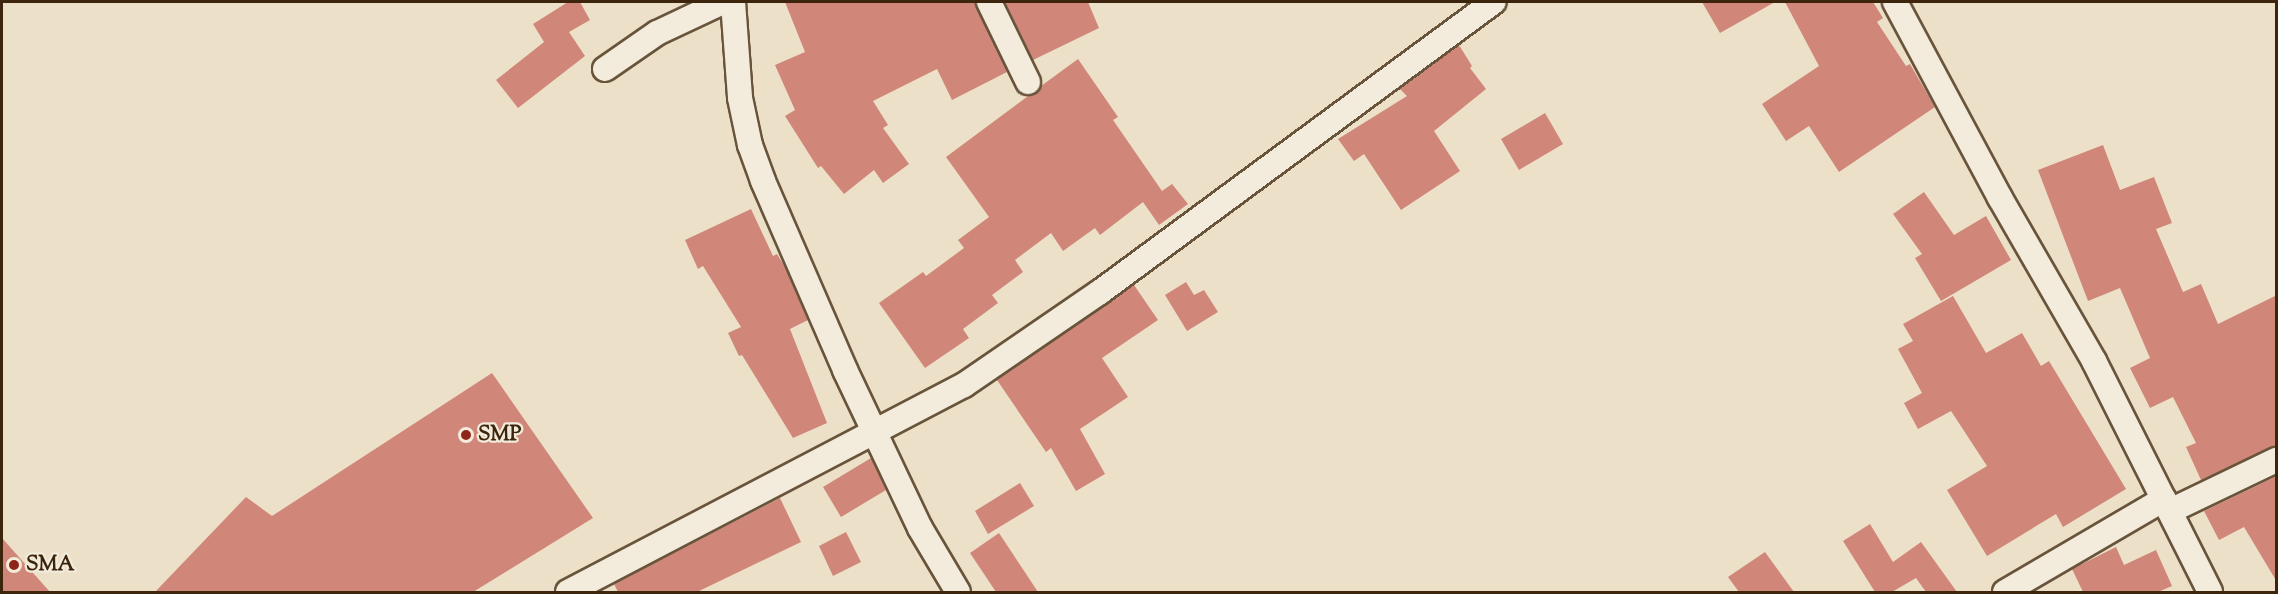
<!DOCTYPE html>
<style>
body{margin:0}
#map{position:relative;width:2278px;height:594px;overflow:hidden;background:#ece0c8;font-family:"Sorts Mill Goudy",serif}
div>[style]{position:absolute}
.building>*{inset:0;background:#d08779}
.roads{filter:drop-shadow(2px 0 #68543b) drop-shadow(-2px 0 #68543b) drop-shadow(0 2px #68543b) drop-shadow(0 -2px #68543b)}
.minor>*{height:24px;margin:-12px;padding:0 12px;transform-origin:12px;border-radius:12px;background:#f3ebdb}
.dots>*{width:16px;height:16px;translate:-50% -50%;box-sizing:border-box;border:3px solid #f3ebdb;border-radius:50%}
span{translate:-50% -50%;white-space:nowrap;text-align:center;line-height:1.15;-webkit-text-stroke:4.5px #f3ebdb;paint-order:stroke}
.poi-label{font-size:21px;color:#3c250c;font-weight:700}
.left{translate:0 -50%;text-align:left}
.frame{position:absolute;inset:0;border:3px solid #3c250c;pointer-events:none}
</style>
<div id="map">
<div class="building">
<div style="clip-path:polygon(568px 2px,580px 2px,590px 20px,569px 32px,585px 56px,518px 108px,496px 80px,544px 42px,533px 24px)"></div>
<div style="clip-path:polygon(785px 2px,975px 2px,1007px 72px,952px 100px,937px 69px,873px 101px,888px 125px,883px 128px,909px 164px,883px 183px,874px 170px,844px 194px,821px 166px,818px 168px,785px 116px,795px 110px,775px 65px,805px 52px)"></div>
<div style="clip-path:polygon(1005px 2px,1088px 2px,1099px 28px,1033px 60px)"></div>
<div style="clip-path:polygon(1702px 2px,1775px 2px,1720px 33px)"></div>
<div style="clip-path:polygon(1785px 2px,1873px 2px,1883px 18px,1877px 22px,1906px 66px,1910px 64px,1935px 107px,1839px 172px,1809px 126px,1786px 141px,1762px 104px,1819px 66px)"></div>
<div style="clip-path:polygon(1459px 45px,1472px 66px,1470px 68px,1486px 89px,1434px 131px,1460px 171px,1401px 210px,1364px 154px,1354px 161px,1338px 139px,1407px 96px,1400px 89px)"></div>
<div style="clip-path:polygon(1078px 59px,1118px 117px,1113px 120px,1162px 191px,1172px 184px,1188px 204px,1159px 225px,1143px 202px,1100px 235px,1095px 228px,1063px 251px,1051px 233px,1015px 260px,1023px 272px,992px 295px,998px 303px,963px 329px,969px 338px,925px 368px,879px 303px,923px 272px,926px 276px,964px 248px,958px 240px,989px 217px,946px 157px,1028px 96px,1035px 94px,1041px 86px)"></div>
<div style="clip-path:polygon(1545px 113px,1563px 144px,1519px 170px,1501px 139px)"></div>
<div style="clip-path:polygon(2103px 145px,2120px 190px,2154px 177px,2172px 223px,2156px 229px,2183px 292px,2201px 284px,2218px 324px,2277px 295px,2277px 446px,2201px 480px,2186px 447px,2196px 443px,2173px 397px,2150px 408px,2130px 368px,2150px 358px,2120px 288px,2088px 301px,2038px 170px)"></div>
<div style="clip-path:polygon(1924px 192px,1954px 235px,1986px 216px,2011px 260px,1941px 301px,1915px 258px,1922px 254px,1893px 214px)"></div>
<div style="clip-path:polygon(751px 209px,773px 256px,777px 254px,785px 267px,808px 320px,790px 329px,827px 423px,793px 438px,742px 355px,739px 356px,728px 333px,741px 327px,703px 266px,698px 269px,685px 240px)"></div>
<div style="clip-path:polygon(1186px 282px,1194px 295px,1204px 290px,1218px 312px,1187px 331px,1165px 295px)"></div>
<div style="clip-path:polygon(1134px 285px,1158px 320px,1102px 358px,1128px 397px,1080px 429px,1105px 474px,1076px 491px,1051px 448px,1046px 452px,997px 380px)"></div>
<div style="clip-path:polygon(1953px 296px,1986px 353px,2022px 333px,2041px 366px,2049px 361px,2126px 489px,2063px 527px,2056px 514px,1987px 556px,1947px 490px,1987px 466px,1951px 411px,1918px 429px,1904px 403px,1922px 393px,1898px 349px,1913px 341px,1903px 324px)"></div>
<div style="clip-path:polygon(492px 373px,593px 518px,473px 592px,155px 592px,246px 497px,272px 516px)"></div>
<div style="clip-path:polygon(871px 458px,886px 490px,841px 517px,823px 487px)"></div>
<div style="clip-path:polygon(2277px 476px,2277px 582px,2244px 527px,2219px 540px,2204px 511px)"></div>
<div style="clip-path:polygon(1020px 483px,1034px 506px,988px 534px,975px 511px)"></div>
<div style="clip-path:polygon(780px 498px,801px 542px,697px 592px,618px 592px,614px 584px)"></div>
<div style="clip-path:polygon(1870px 524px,1893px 562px,1921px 542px,1957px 592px,1926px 592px,1916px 578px,1892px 592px,1875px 592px,1843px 541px)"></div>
<div style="clip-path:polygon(846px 532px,861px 562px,833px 576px,819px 546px)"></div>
<div style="clip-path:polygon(999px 533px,1038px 592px,996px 592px,970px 553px)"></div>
<div style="clip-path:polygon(2px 538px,50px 592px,2px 592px)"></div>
<div style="clip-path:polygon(2116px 547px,2124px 565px,2156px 550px,2172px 586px,2158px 592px,2083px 592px,2072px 569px)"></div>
<div style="clip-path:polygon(1765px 552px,1794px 592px,1739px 592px,1728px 577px)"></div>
</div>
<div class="roads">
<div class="minor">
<div style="left:733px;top:2px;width:96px;rotate:85.8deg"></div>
<div style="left:740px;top:98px;width:48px;rotate:78deg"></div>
<div style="left:750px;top:145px;width:38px;rotate:70deg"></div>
<div style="left:763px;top:181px;width:206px;rotate:66.5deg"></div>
<div style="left:845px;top:370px;width:175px;rotate:64.6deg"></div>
<div style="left:920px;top:528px;width:74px;rotate:59.3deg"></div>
<div style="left:989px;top:2px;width:89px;rotate:64deg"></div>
<div style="left:1895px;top:2px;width:222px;rotate:61.8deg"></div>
<div style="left:2000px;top:198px;width:188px;rotate:60deg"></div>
<div style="left:2094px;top:361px;width:258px;rotate:63.3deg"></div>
<div style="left:605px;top:69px;width:63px;rotate:-34.7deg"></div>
<div style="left:657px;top:33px;width:73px;rotate:-25.2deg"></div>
<div style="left:2170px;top:511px;width:118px;rotate:-25.7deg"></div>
<div style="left:568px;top:592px;width:447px;rotate:-27.6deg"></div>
<div style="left:964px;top:385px;width:165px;rotate:-34.4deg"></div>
<div style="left:1100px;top:292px;width:489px;rotate:-36.4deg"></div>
<div style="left:2005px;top:592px;width:184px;rotate:-30.3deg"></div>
</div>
</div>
<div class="dots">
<div style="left:466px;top:435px;background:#8f2418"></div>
<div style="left:14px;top:565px;background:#8f2418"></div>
</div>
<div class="poi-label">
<span class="left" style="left:478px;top:435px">SMP</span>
<span class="left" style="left:26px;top:565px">SMA</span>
</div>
<div class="frame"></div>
</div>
